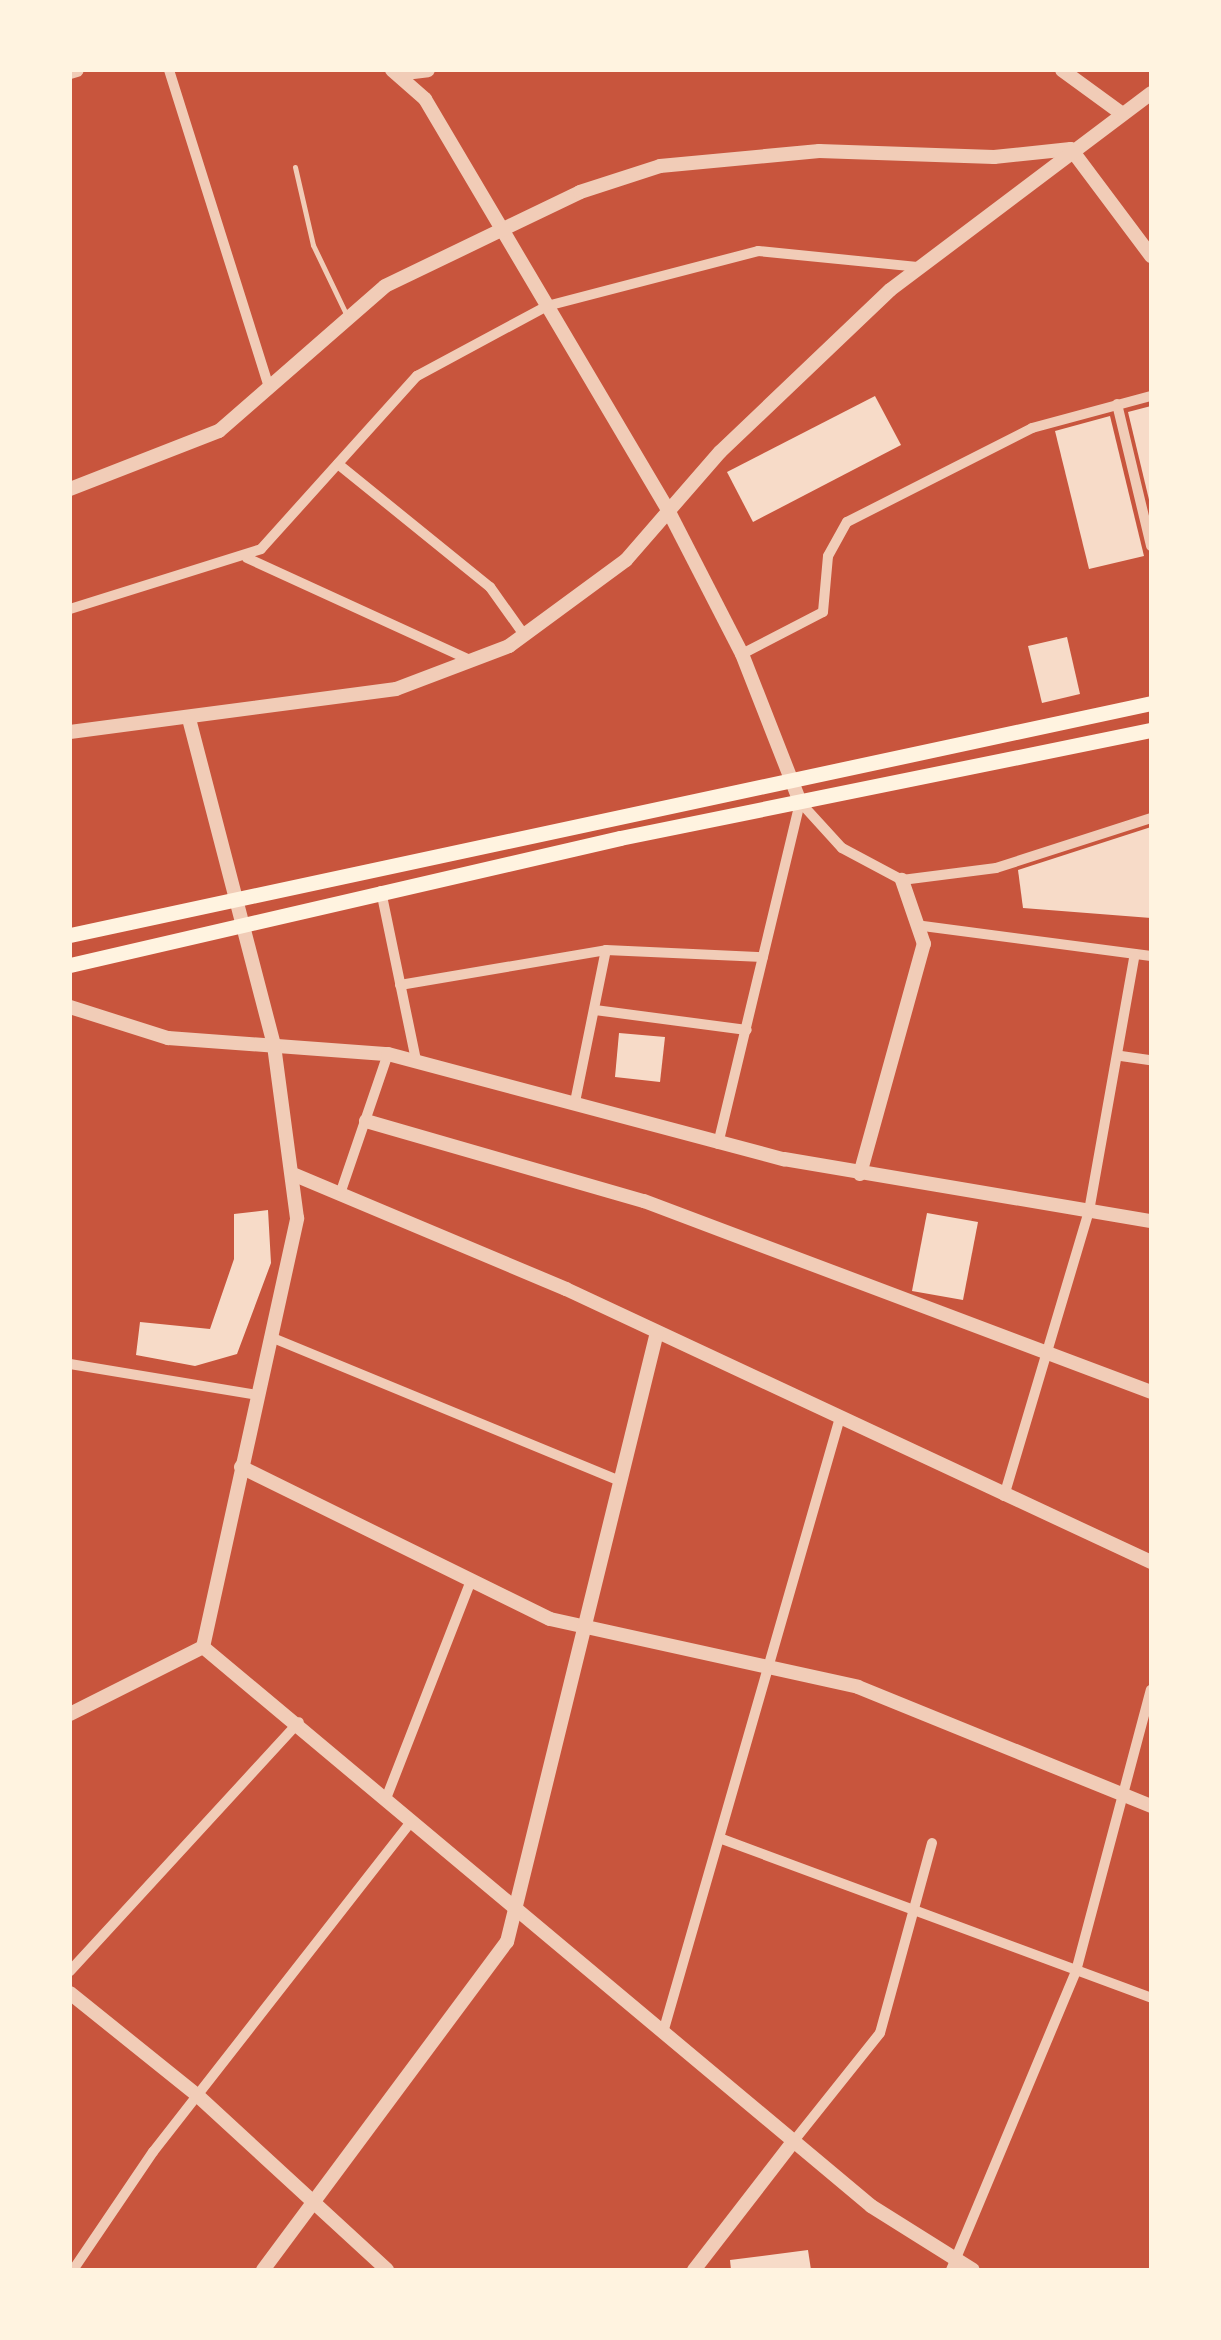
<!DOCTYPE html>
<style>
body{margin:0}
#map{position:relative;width:1221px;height:2340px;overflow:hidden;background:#c8553d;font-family:"Public Sans",sans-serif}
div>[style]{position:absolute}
.building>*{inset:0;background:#f7dbc8}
.service>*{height:5px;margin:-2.5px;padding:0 2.5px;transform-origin:2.5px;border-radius:2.5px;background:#f1ccb7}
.minor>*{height:10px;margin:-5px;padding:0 5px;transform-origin:5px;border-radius:5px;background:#f1ccb7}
.tertiary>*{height:14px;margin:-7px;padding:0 7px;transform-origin:7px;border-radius:7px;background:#f1ccb7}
.secondary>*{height:15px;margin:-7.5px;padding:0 7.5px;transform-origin:7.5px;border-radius:7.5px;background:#fff3e0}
span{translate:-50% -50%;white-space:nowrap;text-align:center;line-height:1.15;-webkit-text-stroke:9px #fff3e0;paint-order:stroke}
.frame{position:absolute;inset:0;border:72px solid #fff3e0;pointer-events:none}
</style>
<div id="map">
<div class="building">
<div style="clip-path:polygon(875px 396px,901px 445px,753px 522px,727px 472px)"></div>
<div style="clip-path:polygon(1151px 406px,1151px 508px,1128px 412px)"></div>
<div style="clip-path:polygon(1110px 416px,1144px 556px,1089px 569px,1055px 431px)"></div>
<div style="clip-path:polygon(1067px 637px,1080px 694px,1042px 703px,1028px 646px)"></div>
<div style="clip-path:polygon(1151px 827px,1151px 918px,1023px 908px,1018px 870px)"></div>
<div style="clip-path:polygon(619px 1033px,665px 1037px,660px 1082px,615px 1077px)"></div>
<div style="clip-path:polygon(268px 1210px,271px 1263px,237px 1354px,195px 1366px,136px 1355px,140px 1322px,210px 1329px,234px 1259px,234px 1214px)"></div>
<div style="clip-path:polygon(927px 1213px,978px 1222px,963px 1300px,912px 1291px)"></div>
<div style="clip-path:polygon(808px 2250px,811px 2270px,731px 2270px,730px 2260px)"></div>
</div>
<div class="service">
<div style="left:295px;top:167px;width:80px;rotate:77deg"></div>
<div style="left:313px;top:245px;width:76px;rotate:64.4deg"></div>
</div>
<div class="minor">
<div style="left:169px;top:70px;width:332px;rotate:72.5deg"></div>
<div style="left:1117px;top:404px;width:146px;rotate:76.5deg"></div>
<div style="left:338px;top:464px;width:196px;rotate:39deg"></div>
<div style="left:490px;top:587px;width:60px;rotate:54.5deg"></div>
<div style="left:247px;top:558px;width:247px;rotate:24.6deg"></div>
<div style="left:70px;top:609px;width:200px;rotate:-17.4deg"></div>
<div style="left:261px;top:549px;width:233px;rotate:-48deg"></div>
<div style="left:417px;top:376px;width:148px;rotate:-28.3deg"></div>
<div style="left:547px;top:306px;width:218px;rotate:-14.6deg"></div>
<div style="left:758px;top:251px;width:160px;rotate:5.7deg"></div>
<div style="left:742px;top:654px;width:91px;rotate:-27.4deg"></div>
<div style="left:823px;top:612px;width:56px;rotate:-84.9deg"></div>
<div style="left:828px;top:556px;width:39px;rotate:-61deg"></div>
<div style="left:847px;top:522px;width:208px;rotate:-26.9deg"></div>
<div style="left:1032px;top:428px;width:123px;rotate:-15.1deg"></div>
<div style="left:800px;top:802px;width:62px;rotate:47.6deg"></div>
<div style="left:842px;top:848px;width:68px;rotate:28.1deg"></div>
<div style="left:902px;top:880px;width:95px;rotate:-7.3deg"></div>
<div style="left:996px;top:868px;width:163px;rotate:-17.9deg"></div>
<div style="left:381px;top:891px;width:173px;rotate:78.3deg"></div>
<div style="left:923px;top:926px;width:230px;rotate:7.5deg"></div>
<div style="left:400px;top:985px;width:209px;rotate:-9.6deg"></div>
<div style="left:606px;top:950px;width:157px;rotate:2.6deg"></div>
<div style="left:595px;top:1010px;width:153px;rotate:7.5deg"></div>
<div style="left:1121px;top:1056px;width:30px;rotate:8deg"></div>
<div style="left:575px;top:1102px;width:155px;rotate:-78.5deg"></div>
<div style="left:718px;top:1144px;width:352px;rotate:-76.5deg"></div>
<div style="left:340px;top:1194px;width:148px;rotate:-71.1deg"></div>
<div style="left:273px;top:1338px;width:375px;rotate:22.4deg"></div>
<div style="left:70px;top:1364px;width:190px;rotate:9.4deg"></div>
<div style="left:1004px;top:1496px;width:297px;rotate:-73.4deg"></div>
<div style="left:1089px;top:1211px;width:261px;rotate:-79.9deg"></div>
<div style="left:387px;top:1796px;width:232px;rotate:-68.7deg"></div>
<div style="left:722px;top:1839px;width:458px;rotate:20.3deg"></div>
<div style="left:70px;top:1971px;width:338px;rotate:-47.4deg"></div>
<div style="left:664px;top:2029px;width:633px;rotate:-73.94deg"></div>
<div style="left:793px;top:2142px;width:139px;rotate:-51.4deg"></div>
<div style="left:880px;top:2033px;width:197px;rotate:-74.7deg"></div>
<div style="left:73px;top:2270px;width:143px;rotate:-55.9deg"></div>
<div style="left:153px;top:2152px;width:421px;rotate:-52deg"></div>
<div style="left:951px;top:2270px;width:324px;rotate:-67.3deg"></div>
<div style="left:1076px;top:1971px;width:291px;rotate:-75.1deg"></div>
</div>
<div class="tertiary">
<div style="left:392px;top:70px;width:44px;rotate:41.3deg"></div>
<div style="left:425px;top:99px;width:480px;rotate:59.4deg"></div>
<div style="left:669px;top:512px;width:160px;rotate:62.8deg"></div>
<div style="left:742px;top:654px;width:159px;rotate:68.6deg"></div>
<div style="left:1062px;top:70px;width:73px;rotate:36.1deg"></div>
<div style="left:70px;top:72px;width:7px;rotate:-16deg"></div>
<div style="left:405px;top:73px;width:23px;rotate:-7deg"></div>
<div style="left:70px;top:489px;width:160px;rotate:-21.3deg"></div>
<div style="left:219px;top:431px;width:220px;rotate:-41.1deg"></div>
<div style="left:385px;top:286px;width:216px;rotate:-25.7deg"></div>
<div style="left:580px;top:192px;width:84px;rotate:-18deg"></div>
<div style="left:660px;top:166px;width:160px;rotate:-5.4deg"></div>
<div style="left:819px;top:151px;width:175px;rotate:2deg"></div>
<div style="left:994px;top:157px;width:77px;rotate:-5.9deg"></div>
<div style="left:1071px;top:149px;width:134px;rotate:53.2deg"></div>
<div style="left:70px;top:732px;width:329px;rotate:-7.5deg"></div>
<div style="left:396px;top:689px;width:121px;rotate:-20.8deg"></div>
<div style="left:509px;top:646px;width:145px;rotate:-36.3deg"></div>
<div style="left:626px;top:560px;width:143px;rotate:-49deg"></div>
<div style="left:720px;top:452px;width:235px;rotate:-43.6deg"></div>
<div style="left:890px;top:290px;width:327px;rotate:-37deg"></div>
<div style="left:70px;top:1007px;width:103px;rotate:17.6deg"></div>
<div style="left:168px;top:1038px;width:221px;rotate:4.2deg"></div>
<div style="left:388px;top:1054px;width:410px;rotate:14.9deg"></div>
<div style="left:784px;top:1159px;width:372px;rotate:9.6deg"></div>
<div style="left:366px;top:1121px;width:289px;rotate:16.1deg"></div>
<div style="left:644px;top:1201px;width:542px;rotate:20.64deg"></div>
<div style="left:860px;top:1174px;width:239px;rotate:-74.5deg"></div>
<div style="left:924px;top:944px;width:68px;rotate:-109deg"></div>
<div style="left:295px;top:1175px;width:294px;rotate:22.8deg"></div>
<div style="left:566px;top:1289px;width:646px;rotate:25.02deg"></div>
<div style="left:241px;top:1467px;width:344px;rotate:26.2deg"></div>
<div style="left:550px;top:1619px;width:315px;rotate:12.4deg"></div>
<div style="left:858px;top:1687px;width:316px;rotate:22.1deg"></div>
<div style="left:203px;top:1647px;width:871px;rotate:39.92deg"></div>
<div style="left:871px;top:2206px;width:120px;rotate:32.1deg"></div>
<div style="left:70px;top:1714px;width:149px;rotate:-26.7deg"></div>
<div style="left:203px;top:1647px;width:439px;rotate:-77.6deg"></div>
<div style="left:297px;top:1218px;width:175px;rotate:-97.6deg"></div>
<div style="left:274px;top:1045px;width:338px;rotate:-104.6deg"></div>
<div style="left:70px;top:1993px;width:163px;rotate:38.8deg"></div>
<div style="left:197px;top:2095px;width:258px;rotate:42.6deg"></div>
<div style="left:263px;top:2270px;width:409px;rotate:-53.4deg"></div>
<div style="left:507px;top:1942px;width:628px;rotate:-76.18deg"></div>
<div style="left:694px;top:2270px;width:162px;rotate:-52.3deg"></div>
</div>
<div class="secondary">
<div style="left:70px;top:935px;width:1106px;rotate:-12.11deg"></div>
<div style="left:70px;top:965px;width:564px;rotate:-13deg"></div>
<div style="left:620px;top:838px;width:542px;rotate:-11.5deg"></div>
</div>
<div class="frame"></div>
</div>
